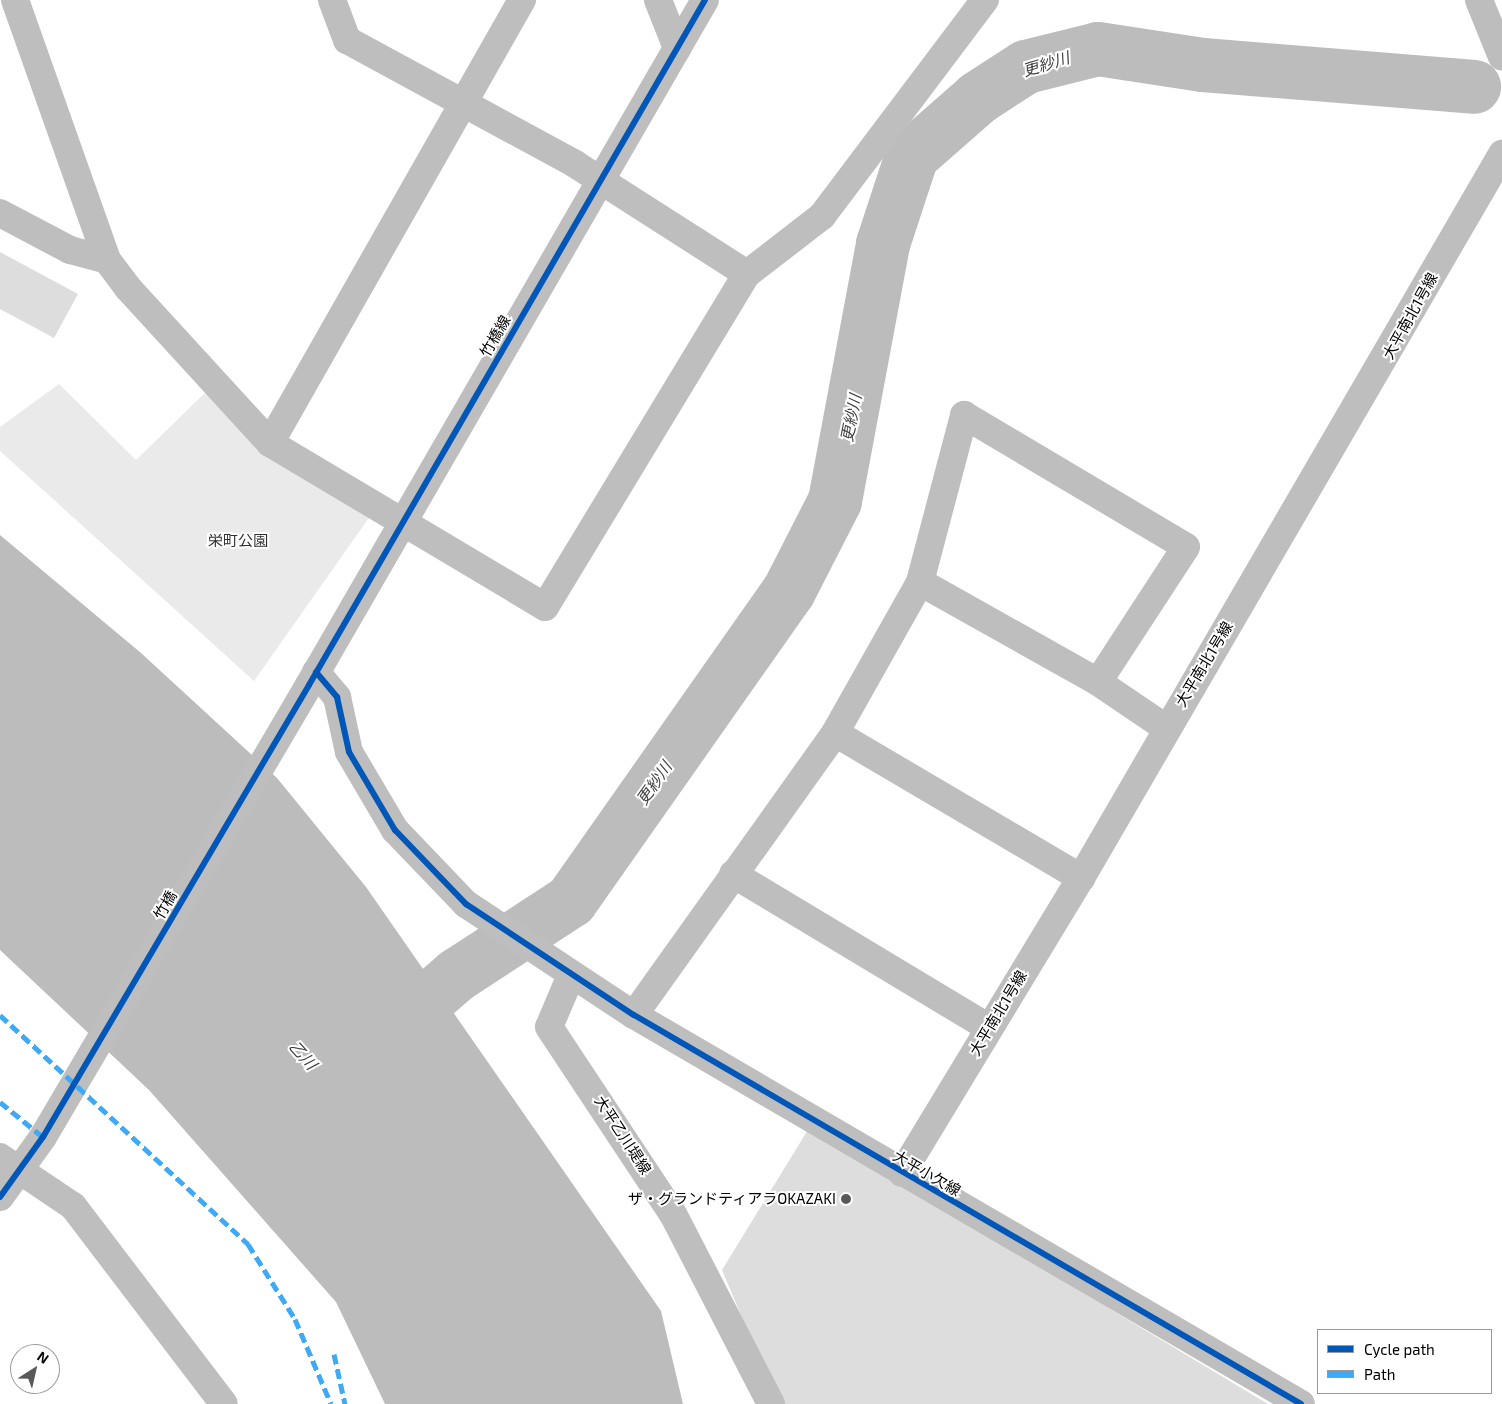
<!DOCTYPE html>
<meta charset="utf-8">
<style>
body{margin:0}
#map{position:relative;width:1502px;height:1404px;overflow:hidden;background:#fff;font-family:"Exo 2","Noto Sans JP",sans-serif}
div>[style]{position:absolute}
.green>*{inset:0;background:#eaeaea}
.water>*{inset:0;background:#bcbcbc}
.river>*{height:54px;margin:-27px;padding:0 27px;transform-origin:27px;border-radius:27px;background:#bcbcbc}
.building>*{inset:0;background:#ddd}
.minor>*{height:28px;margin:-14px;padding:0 14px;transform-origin:14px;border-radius:14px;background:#bebebe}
.highway>*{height:28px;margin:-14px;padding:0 14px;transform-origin:14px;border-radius:14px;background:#bdbdbd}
.quiet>*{height:5px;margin-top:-2.5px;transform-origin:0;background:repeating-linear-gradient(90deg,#3fa9f5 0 10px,transparent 0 15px)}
.cycleway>*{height:6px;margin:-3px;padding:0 3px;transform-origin:3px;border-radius:3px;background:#0057b8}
.dots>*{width:14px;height:14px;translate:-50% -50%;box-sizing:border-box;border:2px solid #fff;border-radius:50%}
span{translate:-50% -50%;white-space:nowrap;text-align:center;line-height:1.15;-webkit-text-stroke:4px #fff;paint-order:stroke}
.street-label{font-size:15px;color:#000}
.park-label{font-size:15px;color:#303030}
.poi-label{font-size:15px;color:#000}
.right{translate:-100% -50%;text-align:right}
.water-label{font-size:16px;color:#414141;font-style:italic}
.legend{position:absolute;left:1317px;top:1329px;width:175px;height:65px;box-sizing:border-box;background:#fff;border:1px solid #999;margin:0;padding:6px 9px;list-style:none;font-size:15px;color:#000}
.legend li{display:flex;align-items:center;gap:10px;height:25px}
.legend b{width:25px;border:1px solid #999}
.north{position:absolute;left:10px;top:1344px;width:50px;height:50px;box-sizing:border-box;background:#fff;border:1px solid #999;border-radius:50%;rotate:35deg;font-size:14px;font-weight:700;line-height:20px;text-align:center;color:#000}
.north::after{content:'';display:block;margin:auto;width:18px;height:22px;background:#595959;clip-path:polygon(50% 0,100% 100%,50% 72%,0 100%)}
</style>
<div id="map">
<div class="green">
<div style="clip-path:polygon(59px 384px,136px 460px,211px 387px,373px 512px,254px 681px,0 451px,0 427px)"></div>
</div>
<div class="water">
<div style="clip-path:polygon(0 535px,141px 653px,277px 778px,366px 887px,661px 1311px,683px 1404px,385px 1404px,336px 1302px,149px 1090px,0 950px)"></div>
</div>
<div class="river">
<div style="left:383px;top:1039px;width:98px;rotate:-40.9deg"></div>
<div style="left:457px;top:975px;width:136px;rotate:-33deg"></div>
<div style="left:571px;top:901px;width:379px;rotate:-54.9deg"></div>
<div style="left:789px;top:591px;width:101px;rotate:-62.9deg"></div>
<div style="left:835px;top:501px;width:261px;rotate:-79.4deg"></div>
<div style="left:883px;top:244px;width:93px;rotate:-71.8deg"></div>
<div style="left:912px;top:156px;width:88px;rotate:-41.3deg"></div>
<div style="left:978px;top:98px;width:57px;rotate:-32.9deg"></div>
<div style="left:1026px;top:67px;width:74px;rotate:-14deg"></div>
<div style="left:1098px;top:49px;width:106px;rotate:8.7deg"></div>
<div style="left:1203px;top:65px;width:272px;rotate:4.6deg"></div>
</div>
<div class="building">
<div style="clip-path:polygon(0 252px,78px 294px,54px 338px,0 309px)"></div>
<div style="clip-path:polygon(809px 1128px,1268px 1404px,778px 1404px,722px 1270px)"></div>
</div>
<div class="minor">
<div style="left:15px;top:0;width:276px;rotate:70.5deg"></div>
<div style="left:107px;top:260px;width:35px;rotate:53deg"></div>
<div style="left:128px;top:288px;width:210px;rotate:47.5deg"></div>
<div style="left:270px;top:443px;width:320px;rotate:30.8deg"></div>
<div style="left:545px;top:607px;width:389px;rotate:-58.8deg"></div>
<div style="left:332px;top:0;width:43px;rotate:69.4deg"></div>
<div style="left:347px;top:40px;width:260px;rotate:28.5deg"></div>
<div style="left:575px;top:164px;width:204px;rotate:32.6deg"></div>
<div style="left:747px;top:274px;width:95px;rotate:-37.7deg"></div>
<div style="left:822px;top:216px;width:271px;rotate:-53deg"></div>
<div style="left:658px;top:0;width:52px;rotate:68.4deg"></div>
<div style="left:0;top:213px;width:79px;rotate:27.9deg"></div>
<div style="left:70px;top:250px;width:38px;rotate:15deg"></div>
<div style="left:270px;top:443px;width:510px;rotate:-60.37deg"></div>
<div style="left:920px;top:582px;width:204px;rotate:29.3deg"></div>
<div style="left:1098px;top:682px;width:82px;rotate:34.1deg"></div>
<div style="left:316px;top:672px;width:33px;rotate:50deg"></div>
<div style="left:337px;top:697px;width:56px;rotate:77.7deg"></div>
<div style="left:349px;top:752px;width:91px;rotate:59.5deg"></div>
<div style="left:395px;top:830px;width:103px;rotate:46.2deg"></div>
<div style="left:466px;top:904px;width:201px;rotate:33.5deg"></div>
<div style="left:634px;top:1015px;width:772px;rotate:30.25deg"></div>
<div style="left:835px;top:733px;width:286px;rotate:30.5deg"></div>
<div style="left:733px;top:874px;width:299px;rotate:31deg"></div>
<div style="left:571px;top:975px;width:56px;rotate:112.9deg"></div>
<div style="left:549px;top:1027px;width:224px;rotate:56.5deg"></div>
<div style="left:673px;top:1214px;width:214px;rotate:62.7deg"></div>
<div style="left:634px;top:1015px;width:346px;rotate:-54.5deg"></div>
<div style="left:835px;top:733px;width:173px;rotate:-60.6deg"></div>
<div style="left:920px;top:582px;width:173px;rotate:-75.2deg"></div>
<div style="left:964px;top:415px;width:258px;rotate:30.7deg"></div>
<div style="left:1186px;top:547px;width:161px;rotate:123.1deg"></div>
<div style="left:0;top:1157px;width:88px;rotate:33.9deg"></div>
<div style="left:73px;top:1206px;width:249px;rotate:52.7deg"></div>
<div style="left:902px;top:1173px;width:345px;rotate:-58.8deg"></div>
<div style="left:1081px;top:878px;width:838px;rotate:-59.82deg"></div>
<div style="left:0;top:1197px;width:74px;rotate:-54.4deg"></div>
<div style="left:43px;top:1137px;width:524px;rotate:-59.52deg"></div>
<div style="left:309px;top:685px;width:791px;rotate:-59.97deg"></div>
</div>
<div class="highway">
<div style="left:1479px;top:0;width:61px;rotate:68deg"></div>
</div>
<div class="quiet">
<div style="left:0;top:1015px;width:338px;rotate:42.7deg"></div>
<div style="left:248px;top:1244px;width:89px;rotate:57.9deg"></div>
<div style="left:295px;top:1319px;width:92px;rotate:67deg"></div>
<div style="left:0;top:1102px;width:55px;rotate:39.1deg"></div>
<div style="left:334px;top:1354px;width:51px;rotate:77.6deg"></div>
</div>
<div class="cycleway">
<div style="left:316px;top:672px;width:33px;rotate:50deg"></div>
<div style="left:337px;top:697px;width:56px;rotate:77.7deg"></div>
<div style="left:349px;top:752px;width:91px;rotate:59.5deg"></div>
<div style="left:395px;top:830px;width:103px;rotate:46.2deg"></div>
<div style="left:466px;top:904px;width:201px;rotate:33.5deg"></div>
<div style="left:634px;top:1015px;width:772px;rotate:30.25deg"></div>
<div style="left:0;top:1197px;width:74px;rotate:-54.4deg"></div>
<div style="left:43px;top:1137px;width:524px;rotate:-59.52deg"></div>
<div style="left:309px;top:685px;width:791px;rotate:-59.97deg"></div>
</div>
<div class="dots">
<div style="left:846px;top:1199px;background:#595959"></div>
</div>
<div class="street-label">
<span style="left:1410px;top:316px;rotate:-61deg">大平南北1号線</span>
<span style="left:495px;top:336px;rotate:-60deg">竹橋線</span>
<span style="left:1204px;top:664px;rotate:-59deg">大平南北1号線</span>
<span style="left:165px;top:905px;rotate:-60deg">竹橋</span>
<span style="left:998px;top:1013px;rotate:-59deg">大平南北1号線</span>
<span style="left:623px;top:1135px;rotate:57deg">大平乙川堤線</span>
<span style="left:927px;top:1173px;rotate:30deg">大平小欠線</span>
</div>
<div class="park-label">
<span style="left:238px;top:541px">栄町公園</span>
</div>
<div class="poi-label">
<span class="right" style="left:836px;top:1199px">ザ・グランドティアラOKAZAKI</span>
</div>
<div class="water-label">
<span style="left:1046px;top:64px;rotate:-17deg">更紗川</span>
<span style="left:851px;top:418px;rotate:-79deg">更紗川</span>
<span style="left:654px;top:783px;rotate:-55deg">更紗川</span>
<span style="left:303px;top:1055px;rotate:48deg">乙川</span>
</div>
<ul class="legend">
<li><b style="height:6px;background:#0057b8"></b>Cycle path</li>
<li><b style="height:6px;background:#3fa9f5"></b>Path</li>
</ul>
<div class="north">N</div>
</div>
